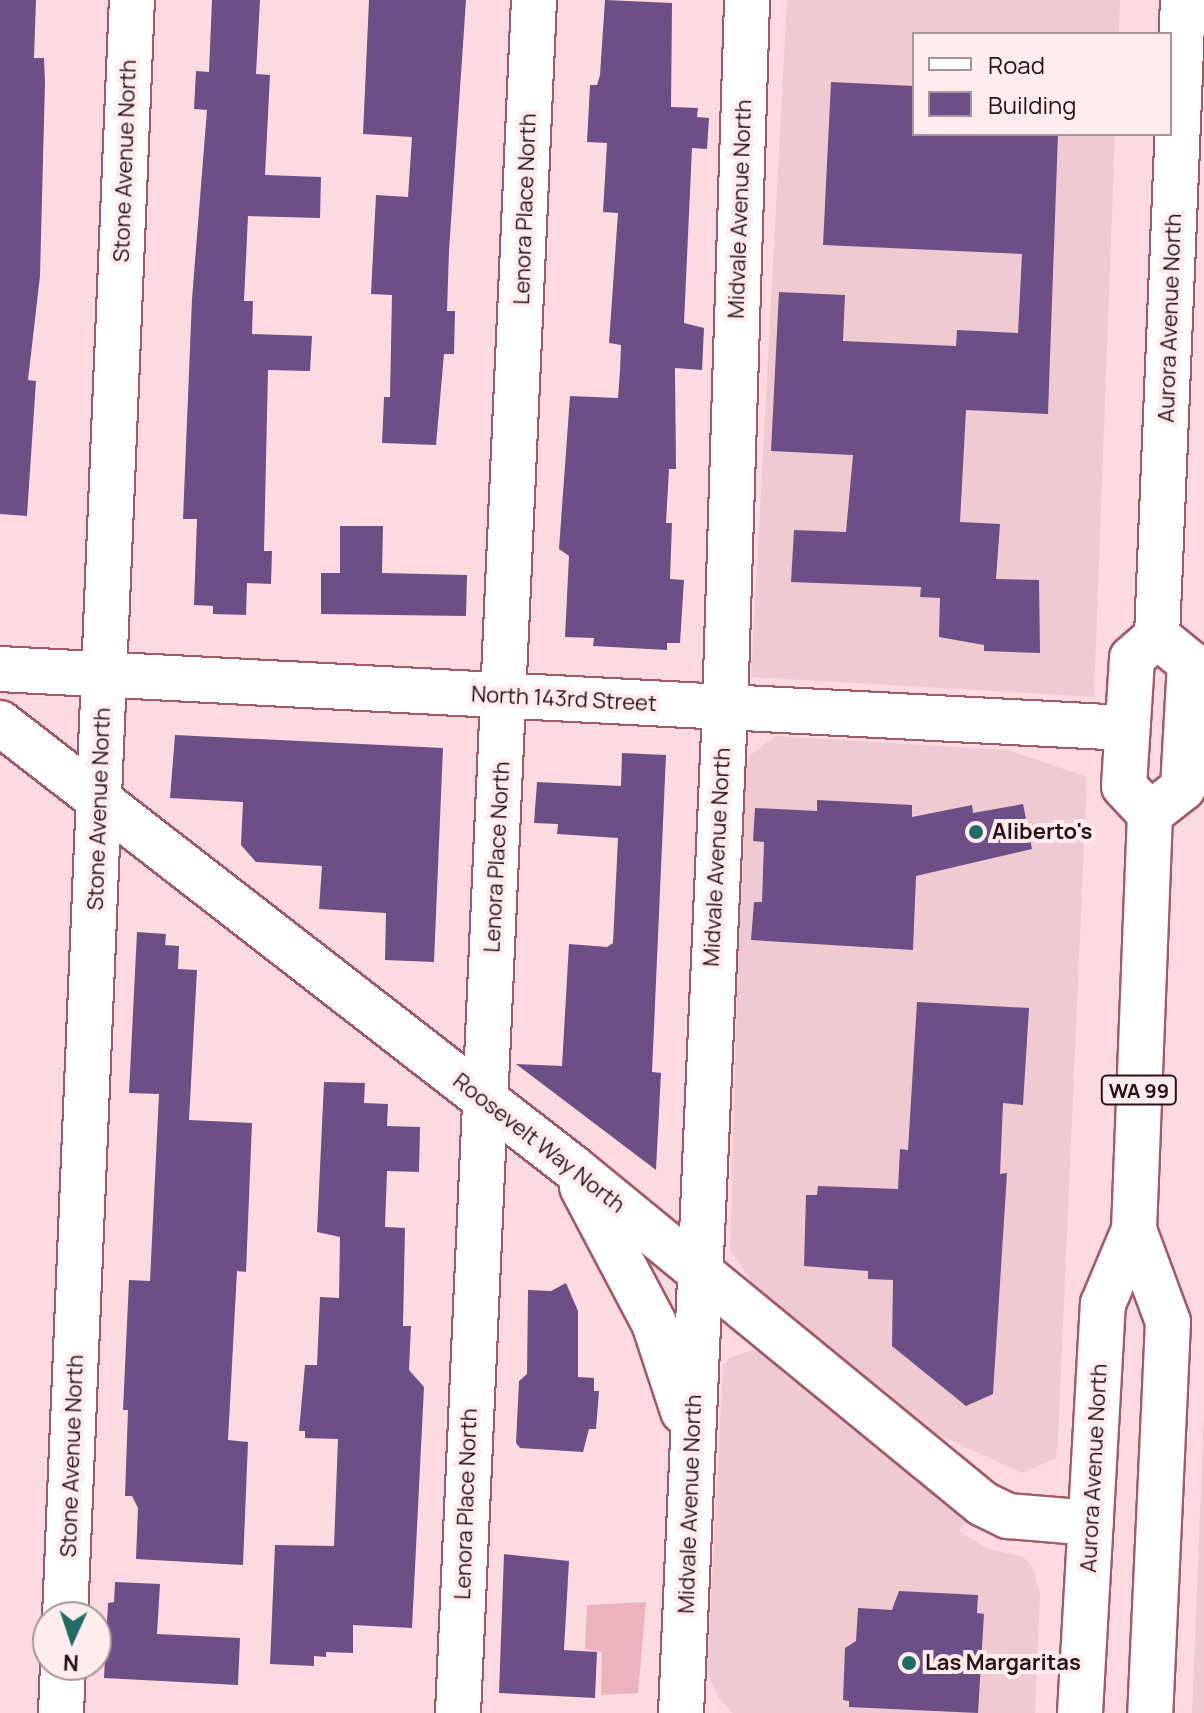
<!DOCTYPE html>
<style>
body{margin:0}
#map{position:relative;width:1204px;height:1713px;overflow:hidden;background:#fcdbe0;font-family:Manrope,sans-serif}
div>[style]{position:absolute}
.built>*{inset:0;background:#efcbd1}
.green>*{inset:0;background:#ebb3bd}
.building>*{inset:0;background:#6c4f87}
.roads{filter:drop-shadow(2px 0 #a15a69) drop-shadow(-2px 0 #a15a69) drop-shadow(0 2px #a15a69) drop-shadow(0 -2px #a15a69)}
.minor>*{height:44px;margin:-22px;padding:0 22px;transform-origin:22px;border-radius:22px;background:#fff}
.highway>*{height:44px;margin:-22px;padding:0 22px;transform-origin:22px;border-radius:22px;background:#fff}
.dots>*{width:22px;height:22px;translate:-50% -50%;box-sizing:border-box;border:4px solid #feedef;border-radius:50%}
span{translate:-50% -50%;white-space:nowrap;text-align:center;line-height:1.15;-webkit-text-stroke:8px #feedef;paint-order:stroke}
.shield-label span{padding:2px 6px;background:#feedef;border:2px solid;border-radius:6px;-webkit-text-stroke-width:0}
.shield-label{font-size:20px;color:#2b0f15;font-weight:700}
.street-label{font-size:22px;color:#2b0f15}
.poi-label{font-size:22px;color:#2b0f15;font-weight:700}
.left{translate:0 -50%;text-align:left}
.legend{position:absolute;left:912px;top:32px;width:260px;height:104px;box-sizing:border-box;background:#feedef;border:2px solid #aa9498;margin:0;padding:10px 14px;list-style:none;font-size:24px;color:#2b0f15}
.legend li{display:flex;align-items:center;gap:16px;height:40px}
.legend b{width:40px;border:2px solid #aa9498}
.north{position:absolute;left:32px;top:1601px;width:80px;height:80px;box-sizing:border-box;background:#feedef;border:2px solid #aa9498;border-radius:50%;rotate:183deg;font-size:22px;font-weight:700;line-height:32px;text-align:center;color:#2b0f15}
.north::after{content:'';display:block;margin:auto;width:28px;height:36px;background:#226c66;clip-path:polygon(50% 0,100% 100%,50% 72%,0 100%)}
</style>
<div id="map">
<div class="built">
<div style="clip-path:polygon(787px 0,1120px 0,1119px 34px,914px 34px,914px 134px,1115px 134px,1094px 697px,751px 677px)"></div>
<div style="clip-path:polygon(776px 736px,1008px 750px,1087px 777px,1058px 1440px,1056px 1458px,1022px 1473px,928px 1430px,766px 1304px,730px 1250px,743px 775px,749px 756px)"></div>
<div style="clip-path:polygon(751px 1350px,766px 1352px,969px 1518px,959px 1531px,988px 1549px,1022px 1556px,1033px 1567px,1040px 1595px,1035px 1713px,733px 1713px,719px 1698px,707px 1674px,723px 1367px,729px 1358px)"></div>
<div style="clip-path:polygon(1204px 1411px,1204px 1713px,1192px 1713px)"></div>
</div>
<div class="green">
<div style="clip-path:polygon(646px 1602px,638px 1693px,601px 1695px,602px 1652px,585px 1649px,587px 1605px)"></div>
</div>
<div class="building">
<div style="clip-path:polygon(0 0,36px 0,34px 58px,44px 58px,45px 82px,40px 276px,28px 380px,36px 381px,27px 516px,0 514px)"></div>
<div style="clip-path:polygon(212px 0,260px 0,256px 74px,270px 75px,265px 175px,321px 177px,320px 218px,248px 216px,244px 301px,253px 301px,252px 334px,312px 336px,310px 371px,268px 370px,264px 551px,272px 551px,271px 584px,247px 583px,246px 615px,213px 614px,213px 606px,194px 605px,197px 519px,183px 519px,192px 299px,207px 110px,194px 109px,196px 71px,209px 72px)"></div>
<div style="clip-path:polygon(369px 0,466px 0,449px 251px,447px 311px,455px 311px,454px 354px,444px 354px,436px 445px,382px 443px,384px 397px,390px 397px,392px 295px,371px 294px,376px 195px,408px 197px,412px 137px,363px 134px)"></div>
<div style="clip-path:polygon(605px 0,672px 3px,671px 107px,698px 108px,697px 117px,709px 118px,707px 149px,692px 148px,684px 323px,704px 328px,702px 370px,675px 368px,676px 469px,669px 469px,666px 523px,672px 523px,670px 579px,684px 580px,680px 643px,667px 643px,667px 650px,593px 646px,594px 638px,565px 637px,569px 556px,559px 549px,570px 396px,618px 398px,620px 371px,621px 345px,609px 343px,618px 213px,603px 212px,607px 143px,587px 142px,590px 85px,597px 85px,600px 75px)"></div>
<div style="clip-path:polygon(831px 82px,914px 86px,914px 134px,1058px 134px,1048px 414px,966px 410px,960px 522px,1000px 524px,996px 579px,1039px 580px,1040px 653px,984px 651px,984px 645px,939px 637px,940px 598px,920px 597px,921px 587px,791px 582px,794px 530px,846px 532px,853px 455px,771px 451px,779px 292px,845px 295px,843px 341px,956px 346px,957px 330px,1018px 333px,1022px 254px,823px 245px)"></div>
<div style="clip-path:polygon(340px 526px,383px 526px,382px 573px,467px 575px,466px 616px,321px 614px,321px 573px,340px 573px)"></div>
<div style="clip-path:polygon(175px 735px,443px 748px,434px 962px,385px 960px,386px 913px,319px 909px,322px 866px,256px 862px,241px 845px,243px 802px,170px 798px)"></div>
<div style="clip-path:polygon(622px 753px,666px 755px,652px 1072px,661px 1073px,656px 1170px,516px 1064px,562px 1066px,569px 944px,607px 947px,613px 943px,618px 838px,557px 834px,558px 824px,534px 823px,537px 782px,621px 786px)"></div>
<div style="clip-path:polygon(817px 800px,912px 805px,912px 817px,972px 805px,973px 813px,1023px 804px,1032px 849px,916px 876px,913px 950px,751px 940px,754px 902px,762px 902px,764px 842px,753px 841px,755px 808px,817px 811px)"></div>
<div style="clip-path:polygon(137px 932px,166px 934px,165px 945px,179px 946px,178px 969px,197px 970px,189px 1120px,252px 1123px,246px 1272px,237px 1271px,228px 1440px,248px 1442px,243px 1565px,136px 1559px,138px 1508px,132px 1496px,125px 1496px,128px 1410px,123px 1410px,129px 1280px,150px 1281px,159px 1094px,129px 1093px)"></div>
<div style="clip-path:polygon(917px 1002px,1029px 1008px,1023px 1105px,1003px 1103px,1000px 1174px,1007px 1173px,993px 1394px,966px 1406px,892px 1346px,893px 1280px,868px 1279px,868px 1271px,804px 1266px,806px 1195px,817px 1195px,818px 1186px,898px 1189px,900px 1149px,908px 1150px)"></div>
<div style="clip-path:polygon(324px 1082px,365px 1083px,364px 1103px,388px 1104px,387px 1126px,420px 1127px,419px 1172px,387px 1171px,385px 1227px,405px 1228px,403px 1326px,411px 1326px,409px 1370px,424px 1387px,412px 1628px,353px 1625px,353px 1653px,326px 1652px,326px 1657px,314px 1656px,314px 1666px,270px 1664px,275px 1545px,334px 1546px,338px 1439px,305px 1438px,305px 1431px,299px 1431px,305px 1365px,317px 1365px,320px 1297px,339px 1298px,340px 1237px,317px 1232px)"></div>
<div style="clip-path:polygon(566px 1283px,578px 1311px,578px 1377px,594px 1378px,594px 1391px,599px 1391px,596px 1429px,589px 1429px,583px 1452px,520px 1448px,516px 1443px,519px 1381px,527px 1374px,528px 1290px,551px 1291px)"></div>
<div style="clip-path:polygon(504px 1554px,569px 1561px,564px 1650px,597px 1652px,595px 1698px,499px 1693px)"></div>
<div style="clip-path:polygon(115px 1582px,160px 1584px,157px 1634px,240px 1638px,238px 1685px,104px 1678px,108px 1603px,114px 1602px)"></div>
<div style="clip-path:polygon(899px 1591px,978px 1595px,977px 1613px,984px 1614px,978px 1713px,849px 1707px,849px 1701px,843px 1700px,845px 1648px,856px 1641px,858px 1608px,892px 1610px)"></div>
</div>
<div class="roads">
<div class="minor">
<div style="left:0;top:669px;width:1129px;rotate:3deg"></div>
<div style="left:0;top:723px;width:724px;rotate:37.82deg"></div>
<div style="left:572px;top:1167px;width:531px;rotate:39.35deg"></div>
<div style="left:983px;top:1504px;width:28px;rotate:26deg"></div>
<div style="left:1008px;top:1516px;width:83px;rotate:4.8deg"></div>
<div style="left:582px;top:1187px;width:154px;rotate:62.1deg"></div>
<div style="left:654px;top:1323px;width:93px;rotate:71.8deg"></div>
<div style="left:65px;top:1617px;width:1618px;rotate:-87.63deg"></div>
<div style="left:61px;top:1713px;width:48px;rotate:-87.6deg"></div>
<div style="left:458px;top:1713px;width:1715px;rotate:-87.46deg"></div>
<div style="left:681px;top:1713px;width:1005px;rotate:-87.49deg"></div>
<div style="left:725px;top:709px;width:709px;rotate:-88.22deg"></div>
</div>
<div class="highway">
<div style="left:1150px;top:814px;width:42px;rotate:-38.2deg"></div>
<div style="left:1183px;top:788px;width:125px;rotate:-86.8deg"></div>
<div style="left:1190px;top:663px;width:43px;rotate:-140.7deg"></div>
<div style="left:1134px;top:1230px;width:98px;rotate:69.7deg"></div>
<div style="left:1168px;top:1322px;width:391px;rotate:92.6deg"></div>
<div style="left:1080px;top:1713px;width:410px;rotate:-86.8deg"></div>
<div style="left:1103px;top:1304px;width:80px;rotate:-67.3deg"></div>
<div style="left:1134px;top:1230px;width:416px;rotate:-87.8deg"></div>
<div style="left:1150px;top:814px;width:38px;rotate:-133deg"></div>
<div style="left:1124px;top:786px;width:128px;rotate:-86.4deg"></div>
<div style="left:1132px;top:658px;width:33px;rotate:-41deg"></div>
<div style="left:1157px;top:636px;width:637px;rotate:-87.66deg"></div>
</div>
</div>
<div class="dots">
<div style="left:976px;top:832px;background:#226c66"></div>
<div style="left:909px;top:1663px;background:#226c66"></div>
</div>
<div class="shield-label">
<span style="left:1139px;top:1090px">WA 99</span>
</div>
<div class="street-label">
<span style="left:125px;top:161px;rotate:-88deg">Stone Avenue North</span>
<span style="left:525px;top:209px;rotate:-88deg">Lenora Place North</span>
<span style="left:740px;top:209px;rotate:-88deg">Midvale Avenue North</span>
<span style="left:1170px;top:318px;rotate:-88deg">Aurora Avenue North</span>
<span style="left:564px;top:699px;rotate:3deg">North 143rd Street</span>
<span style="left:99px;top:809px;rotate:-88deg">Stone Avenue North</span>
<span style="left:497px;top:857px;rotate:-87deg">Lenora Place North</span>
<span style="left:717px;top:857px;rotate:-87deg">Midvale Avenue North</span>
<span style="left:539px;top:1143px;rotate:38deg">Roosevelt Way North</span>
<span style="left:72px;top:1456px;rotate:-88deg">Stone Avenue North</span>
<span style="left:1094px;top:1468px;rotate:-87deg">Aurora Avenue North</span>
<span style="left:466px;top:1504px;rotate:-88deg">Lenora Place North</span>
<span style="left:690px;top:1504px;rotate:-88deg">Midvale Avenue North</span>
</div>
<div class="poi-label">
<span class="left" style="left:992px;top:832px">Aliberto's</span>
<span class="left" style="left:925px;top:1663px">Las Margaritas</span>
</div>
<ul class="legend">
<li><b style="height:10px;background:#fff"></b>Road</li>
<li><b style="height:22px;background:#6c4f87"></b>Building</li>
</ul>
<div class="north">N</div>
</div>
